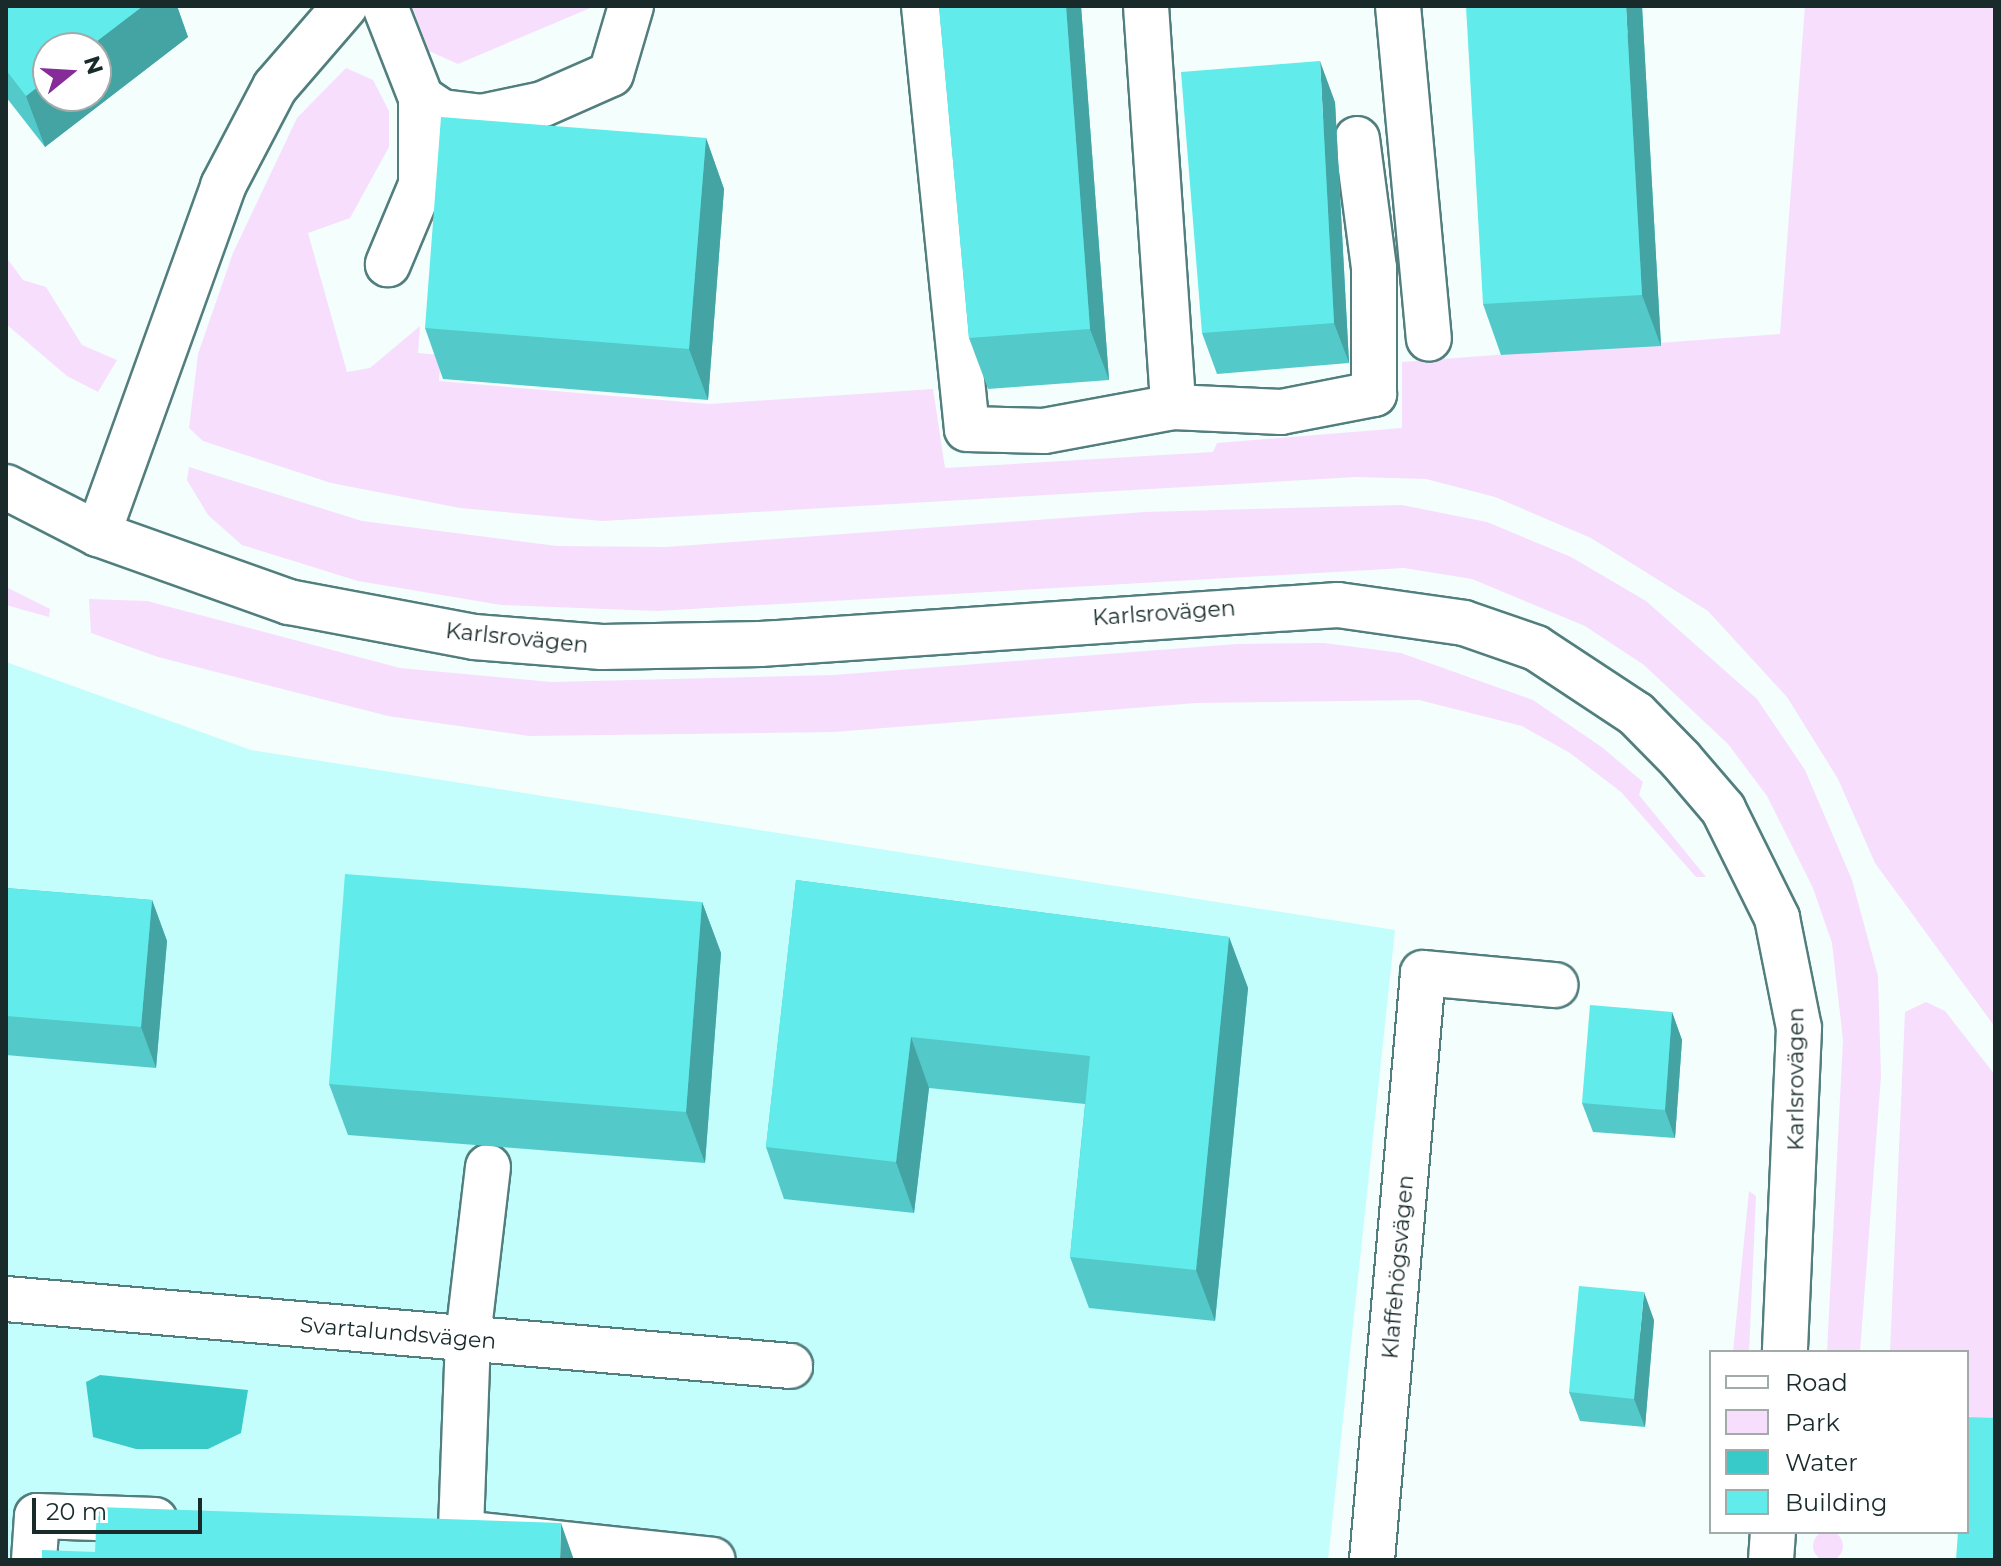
<!DOCTYPE html>
<meta charset="utf-8">
<style>
body{margin:0}
#map{position:relative;width:2001px;height:1566px;overflow:hidden;background:#f4fefd;font-family:Montserrat,sans-serif}
div>[style]{position:absolute}
.built>*{inset:0;background:#c3fdfc}
.green>*{inset:0;background:#f7defd}
.round{border-radius:50%}
.water>*{inset:0;background:#37cac9}
.roads{filter:drop-shadow(2px 0 #527e7e) drop-shadow(-2px 0 #527e7e) drop-shadow(0 2px #527e7e) drop-shadow(0 -2px #527e7e)}
.minor>*{height:44px;margin:-22px;padding:0 22px;transform-origin:22px;border-radius:22px;background:#fff}
.wall>*{inset:0;background:#53cac9}
.shaded-wall>*{inset:0;background:#44a4a4}
.building>*{inset:0;background:#61ebea}
span{translate:-50% -50%;white-space:nowrap;text-align:center;line-height:1.15;-webkit-text-stroke:8px #fff;paint-order:stroke}
.street-label{font-size:22px;color:#182a2a}
.frame{position:absolute;inset:0;border:8px solid #182a2a;pointer-events:none}
.legend{position:absolute;left:1709px;top:1350px;width:260px;height:184px;box-sizing:border-box;background:#fff;border:2px solid #a3aaaa;margin:0;padding:10px 14px;list-style:none;font-size:24px;color:#182a2a}
.legend li{display:flex;align-items:center;gap:16px;height:40px}
.legend b{width:40px;border:2px solid #a3aaaa}
.north{position:absolute;left:32px;top:32px;width:80px;height:80px;box-sizing:border-box;background:#fff;border:2px solid #a3aaaa;border-radius:50%;rotate:72deg;font-size:22px;font-weight:700;line-height:32px;text-align:center;color:#182a2a}
.north::after{content:'';display:block;margin:auto;width:28px;height:36px;background:#852c99;clip-path:polygon(50% 0,100% 100%,50% 72%,0 100%)}
.scale{position:absolute;left:32px;top:1498px;width:170px;height:36px;box-sizing:border-box;border:4px solid #182a2a;border-top:0;padding-left:10px;font-size:24px;line-height:28px;white-space:nowrap;color:#182a2a;-webkit-text-stroke:6px #fff;paint-order:stroke}
</style>
<div id="map">
<div class="built">
<div style="clip-path:polygon(6px 662px,251px 750px,1395px 930px,1328px 1560px,6px 1560px)"></div>
</div>
<div class="green">
<div style="clip-path:polygon(412px 6px,595px 6px,458px 64px,429px 51px)"></div>
<div style="clip-path:polygon(1805px 6px,1995px 6px,1995px 1027px,1875px 863px,1838px 779px,1787px 697px,1708px 611px,1591px 538px,1495px 497px,1426px 479px,1356px 477px,602px 521px,460px 508px,331px 483px,203px 441px,189px 428px,198px 354px,233px 253px,297px 118px,346px 68px,373px 80px,389px 111px,389px 147px,350px 218px,308px 233px,347px 372px,370px 368px,420px 326px,418px 353px,441px 355px,439px 381px,709px 404px,933px 389px,945px 468px,1213px 452px,1217px 443px,1402px 428px,1402px 362px,1780px 334px)"></div>
<div style="clip-path:polygon(6px 257px,23px 280px,46px 287px,82px 345px,117px 360px,98px 392px,67px 376px,6px 324px)"></div>
<div style="clip-path:polygon(189px 467px,362px 521px,557px 546px,666px 547px,1145px 512px,1402px 505px,1487px 522px,1571px 557px,1646px 601px,1757px 699px,1805px 770px,1852px 880px,1878px 976px,1881px 1076px,1860px 1352px,1827px 1352px,1843px 1040px,1832px 943px,1813px 888px,1767px 796px,1728px 744px,1644px 665px,1585px 626px,1472px 579px,1404px 568px,657px 611px,501px 605px,358px 581px,242px 545px,208px 515px,187px 480px)"></div>
<div style="clip-path:polygon(6px 587px,50px 609px,49px 617px,6px 605px)"></div>
<div style="clip-path:polygon(89px 599px,147px 601px,400px 668px,551px 682px,834px 675px,1237px 644px,1324px 643px,1401px 653px,1533px 700px,1603px 748px,1643px 782px,1639px 795px,1706px 877px,1696px 877px,1621px 792px,1570px 753px,1522px 726px,1419px 700px,1196px 703px,834px 732px,529px 736px,388px 716px,158px 657px,91px 633px)"></div>
<div style="clip-path:polygon(1926px 1002px,1945px 1011px,1995px 1075px,1995px 1421px,1967px 1416px,1967px 1352px,1890px 1352px,1905px 1012px)"></div>
<div style="clip-path:polygon(1749px 1191px,1756px 1196px,1749px 1352px,1733px 1352px)"></div>
<div class="round" style="left:1813px;top:1531px;width:30px;height:30px"></div>
</div>
<div class="water">
<div style="clip-path:polygon(100px 1375px,248px 1390px,241px 1433px,208px 1449px,136px 1449px,93px 1437px,86px 1382px)"></div>
</div>
<div class="roads">
<div class="minor">
<div style="left:385px;top:6px;width:99px;rotate:68.6deg"></div>
<div style="left:421px;top:98px;width:87px;rotate:90deg"></div>
<div style="left:421px;top:185px;width:86px;rotate:112.7deg"></div>
<div style="left:924px;top:6px;width:425px;rotate:84.2deg"></div>
<div style="left:967px;top:429px;width:77px;rotate:1.5deg"></div>
<div style="left:1044px;top:431px;width:131px;rotate:-10.5deg"></div>
<div style="left:1173px;top:407px;width:108px;rotate:2.7deg"></div>
<div style="left:1281px;top:412px;width:95px;rotate:-11deg"></div>
<div style="left:1374px;top:394px;width:126px;rotate:-90deg"></div>
<div style="left:1374px;top:268px;width:130px;rotate:-97.5deg"></div>
<div style="left:1146px;top:6px;width:402px;rotate:86.1deg"></div>
<div style="left:1398px;top:6px;width:334px;rotate:84.7deg"></div>
<div style="left:421px;top:98px;width:25px;rotate:34deg"></div>
<div style="left:442px;top:112px;width:39px;rotate:7deg"></div>
<div style="left:481px;top:117px;width:63px;rotate:-11.8deg"></div>
<div style="left:543px;top:104px;width:74px;rotate:-23.8deg"></div>
<div style="left:611px;top:74px;width:71px;rotate:-73.6deg"></div>
<div style="left:6px;top:487px;width:103px;rotate:27.1deg"></div>
<div style="left:98px;top:534px;width:203px;rotate:19.6deg"></div>
<div style="left:289px;top:602px;width:188px;rotate:10.7deg"></div>
<div style="left:474px;top:637px;width:128px;rotate:4.5deg"></div>
<div style="left:602px;top:647px;width:159px;rotate:-1.1deg"></div>
<div style="left:761px;top:644px;width:578px;rotate:-3.87deg"></div>
<div style="left:1338px;top:605px;width:127px;rotate:8.1deg"></div>
<div style="left:1464px;top:623px;width:76px;rotate:19.1deg"></div>
<div style="left:1536px;top:648px;width:120px;rotate:33.4deg"></div>
<div style="left:1636px;top:714px;width:64px;rotate:45.6deg"></div>
<div style="left:1681px;top:760px;width:65px;rotate:49.4deg"></div>
<div style="left:1723px;top:809px;width:122px;rotate:63.6deg"></div>
<div style="left:1777px;top:918px;width:112px;rotate:78.7deg"></div>
<div style="left:1799px;top:1028px;width:324px;rotate:92.5deg"></div>
<div style="left:98px;top:534px;width:370px;rotate:-70.2deg"></div>
<div style="left:223px;top:186px;width:112px;rotate:-62.3deg"></div>
<div style="left:275px;top:87px;width:107px;rotate:-49.2deg"></div>
<div style="left:488px;top:1167px;width:172px;rotate:96.7deg"></div>
<div style="left:468px;top:1338px;width:195px;rotate:92.1deg"></div>
<div style="left:461px;top:1533px;width:253px;rotate:6.1deg"></div>
<div style="left:6px;top:1299px;width:787px;rotate:4.88deg"></div>
<div style="left:34px;top:1560px;width:44px;rotate:-86.1deg"></div>
<div style="left:37px;top:1516px;width:118px;rotate:1.9deg"></div>
<div style="left:1372px;top:1560px;width:589px;rotate:-85.03deg"></div>
<div style="left:1423px;top:973px;width:133px;rotate:5.2deg"></div>
<div style="left:1771px;top:1560px;width:28px;rotate:-86deg"></div>
</div>
</div>
<div class="wall">
<div style="clip-path:polygon(6px 6px,177px 6px,188px 37px,45px 147px,6px 97px)"></div>
<div style="clip-path:polygon(939px 6px,1081px 6px,1109px 380px,988px 389px,969px 338px)"></div>
<div style="clip-path:polygon(1642px 6px,1661px 346px,1501px 355px,1483px 304px)"></div>
<div style="clip-path:polygon(1335px 102px,1349px 363px,1217px 374px,1202px 333px)"></div>
<div style="clip-path:polygon(706px 138px,724px 189px,708px 400px,443px 379px,425px 328px)"></div>
<div style="clip-path:polygon(796px 880px,1229px 937px,1248px 988px,1215px 1321px,1089px 1308px,1070px 1257px,1085px 1104px,929px 1088px,914px 1213px,784px 1199px,766px 1147px)"></div>
<div style="clip-path:polygon(6px 888px,152px 900px,167px 941px,156px 1068px,6px 1055px)"></div>
<div style="clip-path:polygon(702px 902px,721px 953px,705px 1163px,348px 1135px,329px 1084px)"></div>
<div style="clip-path:polygon(1672px 1012px,1682px 1040px,1675px 1138px,1593px 1132px,1582px 1103px)"></div>
<div style="clip-path:polygon(1654px 1320px,1645px 1427px,1580px 1421px,1569px 1392px)"></div>
</div>
<div class="shaded-wall">
<div style="clip-path:polygon(143px 6px,177px 6px,188px 37px,45px 147px,26px 96px,48px 79px,48px 96px,96px 96px,96px 48px,88px 48px)"></div>
<div style="clip-path:polygon(1066px 6px,1081px 6px,1109px 380px,1090px 329px)"></div>
<div style="clip-path:polygon(1626px 6px,1642px 6px,1661px 346px,1642px 295px)"></div>
<div style="clip-path:polygon(1320px 61px,1335px 102px,1349px 363px,1334px 323px)"></div>
<div style="clip-path:polygon(706px 138px,724px 189px,708px 400px,689px 349px)"></div>
<div style="clip-path:polygon(152px 900px,167px 941px,156px 1068px,141px 1027px)"></div>
<div style="clip-path:polygon(702px 902px,721px 953px,705px 1163px,686px 1112px)"></div>
<div style="clip-path:polygon(1229px 937px,1248px 988px,1215px 1321px,1196px 1270px)"></div>
<div style="clip-path:polygon(1672px 1012px,1682px 1040px,1675px 1138px,1665px 1110px)"></div>
<div style="clip-path:polygon(911px 1037px,929px 1088px,914px 1213px,896px 1162px)"></div>
<div style="clip-path:polygon(1644px 1292px,1654px 1320px,1645px 1427px,1634px 1399px)"></div>
<div style="clip-path:polygon(561px 1523px,574px 1560px,560px 1560px)"></div>
</div>
<div class="building">
<div style="clip-path:polygon(6px 6px,143px 6px,88px 48px,48px 48px,48px 79px,26px 96px,6px 70px)"></div>
<div style="clip-path:polygon(939px 6px,1066px 6px,1090px 329px,969px 338px)"></div>
<div style="clip-path:polygon(1466px 6px,1626px 6px,1642px 295px,1483px 304px)"></div>
<div style="clip-path:polygon(1320px 61px,1334px 323px,1202px 333px,1181px 72px)"></div>
<div style="clip-path:polygon(441px 117px,706px 138px,689px 349px,425px 328px)"></div>
<div style="clip-path:polygon(345px 874px,702px 902px,686px 1112px,329px 1084px)"></div>
<div style="clip-path:polygon(796px 880px,1229px 937px,1196px 1270px,1070px 1257px,1090px 1056px,911px 1037px,896px 1162px,766px 1147px)"></div>
<div style="clip-path:polygon(6px 888px,152px 900px,141px 1027px,6px 1016px)"></div>
<div style="clip-path:polygon(1590px 1005px,1672px 1012px,1665px 1110px,1582px 1103px)"></div>
<div style="clip-path:polygon(1579px 1286px,1644px 1292px,1634px 1399px,1569px 1392px)"></div>
<div style="clip-path:polygon(1967px 1417px,1995px 1418px,1995px 1560px,1956px 1560px,1958px 1532px,1967px 1532px)"></div>
<div style="clip-path:polygon(97px 1507px,561px 1523px,560px 1560px,42px 1560px,42px 1550px,95px 1552px)"></div>
</div>
<div class="street-label">
<span style="left:1164px;top:613px;rotate:-4deg">Karlsrovägen</span>
<span style="left:517px;top:638px;rotate:6deg">Karlsrovägen</span>
<span style="left:1796px;top:1079px;rotate:-90deg">Karlsrovägen</span>
<span style="left:1398px;top:1267px;rotate:-85deg">Klaffehögsvägen</span>
<span style="left:398px;top:1333px;rotate:5deg">Svartalundsvägen</span>
</div>
<div class="frame"></div>
<ul class="legend">
<li><b style="height:10px;background:#fff"></b>Road</li>
<li><b style="height:22px;background:#f7defd"></b>Park</li>
<li><b style="height:22px;background:#37cac9"></b>Water</li>
<li><b style="height:22px;background:#61ebea"></b>Building</li>
</ul>
<div class="north">N</div>
<div class="scale">20 m</div>
</div>
